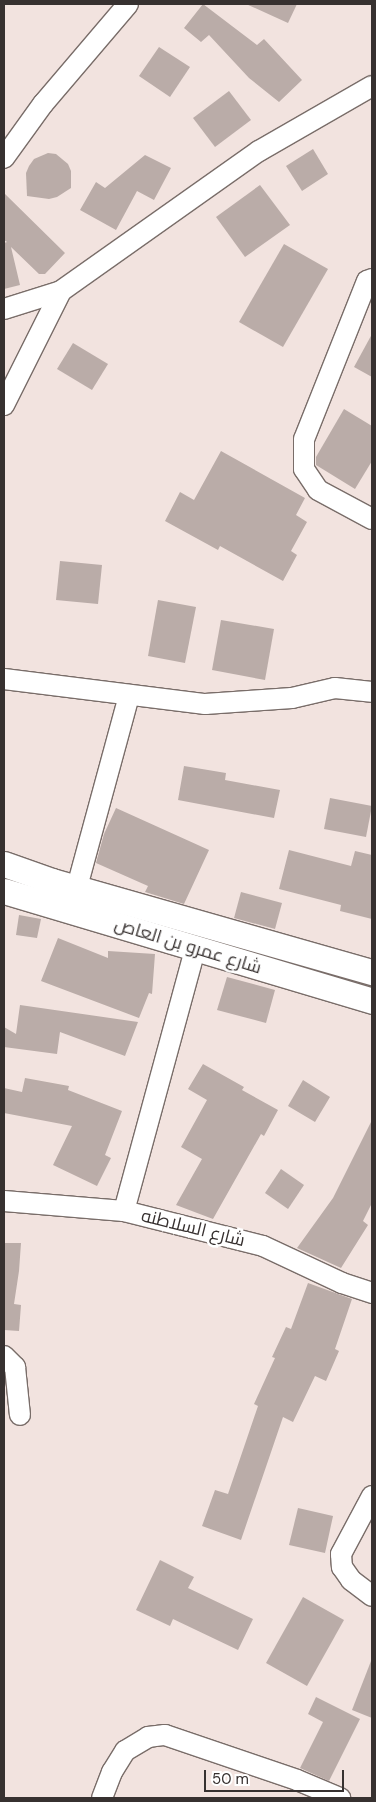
<!DOCTYPE html>
<meta charset="utf-8">
<style>
body{margin:0}
#map{position:relative;width:376px;height:1802px;overflow:hidden;background:#f2e3df;font-family:"DM Sans",Cairo,sans-serif}
div>[style]{position:absolute}
.building>*{inset:0;background:#baaca8}
.roads{filter:drop-shadow(1px 0 #796d69) drop-shadow(-1px 0 #796d69) drop-shadow(0 1px #796d69) drop-shadow(0 -1px #796d69)}
.minor>*{height:20px;margin:-10px;padding:0 10px;transform-origin:10px;border-radius:10px;background:#fff}
.tertiary>*{height:25px;margin:-12.5px;padding:0 12.5px;transform-origin:12.5px;border-radius:12.5px;background:#fff}
span{translate:-50% -50%;white-space:nowrap;text-align:center;line-height:1.15;-webkit-text-stroke:5px #fff;paint-order:stroke}
.street-label{font-size:18px;color:#373130}
.frame{position:absolute;inset:0;border:5px solid #373130;pointer-events:none}
.scale{position:absolute;left:204px;top:1770px;width:140px;height:22px;box-sizing:border-box;border:2px solid #373130;border-top:0;padding-left:6px;font-size:15px;line-height:18px;white-space:nowrap;color:#373130;-webkit-text-stroke:4px #fff;paint-order:stroke}
</style>
<div id="map">
<div class="building">
<div style="clip-path:polygon(203px 4px,257px 45px,264px 39px,302px 80px,279px 102px,249px 78px,209px 35px,201px 42px,184px 28px)"></div>
<div style="clip-path:polygon(246px 4px,297px 4px,288px 23px)"></div>
<div style="clip-path:polygon(159px 47px,190px 67px,170px 97px,139px 76px)"></div>
<div style="clip-path:polygon(229px 91px,251px 120px,215px 147px,193px 118px)"></div>
<div style="clip-path:polygon(313px 149px,328px 174px,302px 191px,286px 166px)"></div>
<div style="clip-path:polygon(48px 153px,56px 154px,68px 164px,71px 171px,71px 188px,57px 197px,49px 199px,27px 196px,26px 173px,29px 166px,34px 159px)"></div>
<div style="clip-path:polygon(145px 155px,171px 168px,154px 200px,137px 191px,116px 230px,80px 210px,96px 182px,105px 188px)"></div>
<div style="clip-path:polygon(260px 185px,290px 225px,245px 257px,216px 217px)"></div>
<div style="clip-path:polygon(4px 193px,65px 253px,45px 274px,39px 274px,11px 247px,20px 285px,4px 289px,4px 243px,7px 242px,4px 240px)"></div>
<div style="clip-path:polygon(284px 244px,328px 269px,283px 347px,239px 322px)"></div>
<div style="clip-path:polygon(372px 334px,372px 377px,354px 367px)"></div>
<div style="clip-path:polygon(73px 343px,108px 364px,92px 390px,57px 369px)"></div>
<div style="clip-path:polygon(344px 409px,372px 426px,372px 461px,355px 489px,316px 465px,316px 457px)"></div>
<div style="clip-path:polygon(221px 451px,305px 498px,296px 515px,307px 522px,291px 551px,297px 555px,283px 581px,220px 546px,218px 550px,165px 521px,180px 492px,194px 500px)"></div>
<div style="clip-path:polygon(60px 561px,102px 565px,98px 604px,56px 600px)"></div>
<div style="clip-path:polygon(158px 600px,196px 607px,185px 663px,148px 656px)"></div>
<div style="clip-path:polygon(221px 620px,274px 629px,265px 680px,212px 670px)"></div>
<div style="clip-path:polygon(184px 766px,226px 773px,225px 780px,280px 790px,274px 818px,178px 800px)"></div>
<div style="clip-path:polygon(330px 798px,372px 806px,366px 837px,324px 829px)"></div>
<div style="clip-path:polygon(116px 808px,209px 850px,184px 904px,145px 892px,148px 886px,96px 863px,104px 834px)"></div>
<div style="clip-path:polygon(289px 850px,351px 866px,355px 851px,372px 855px,372px 919px,340px 911px,341px 905px,279px 889px)"></div>
<div style="clip-path:polygon(241px 892px,282px 903px,275px 929px,234px 918px)"></div>
<div style="clip-path:polygon(19px 915px,41px 919px,37px 938px,16px 935px)"></div>
<div style="clip-path:polygon(58px 938px,108px 958px,108px 951px,155px 954px,152px 994px,149px 993px,139px 1018px,41px 981px)"></div>
<div style="clip-path:polygon(227px 977px,275px 990px,266px 1023px,217px 1010px)"></div>
<div style="clip-path:polygon(20px 1005px,138px 1022px,125px 1056px,60px 1032px,57px 1054px,4px 1047px,4px 1027px,16px 1034px)"></div>
<div style="clip-path:polygon(203px 1064px,244px 1087px,242px 1090px,278px 1110px,264px 1136px,261px 1134px,213px 1219px,176px 1205px,202px 1159px,181px 1147px,207px 1100px,188px 1089px)"></div>
<div style="clip-path:polygon(25px 1078px,69px 1086px,68px 1090px,122px 1111px,105px 1155px,111px 1158px,97px 1186px,53px 1165px,72px 1126px,4px 1113px,4px 1088px,22px 1092px)"></div>
<div style="clip-path:polygon(303px 1080px,330px 1097px,315px 1122px,288px 1106px)"></div>
<div style="clip-path:polygon(372px 1120px,372px 1203px,363px 1221px,368px 1225px,341px 1268px,297px 1248px,333px 1198px)"></div>
<div style="clip-path:polygon(281px 1169px,304px 1185px,288px 1209px,265px 1193px)"></div>
<div style="clip-path:polygon(4px 1243px,21px 1243px,19px 1271px,14px 1304px,21px 1305px,19px 1331px,4px 1330px)"></div>
<div style="clip-path:polygon(308px 1283px,352px 1299px,335px 1349px,339px 1351px,326px 1381px,315px 1376px,293px 1422px,283px 1417px,241px 1540px,202px 1526px,215px 1490px,228px 1494px,258px 1406px,254px 1404px,275px 1358px,272px 1357px,286px 1327px,291px 1329px)"></div>
<div style="clip-path:polygon(298px 1508px,333px 1516px,325px 1553px,289px 1545px)"></div>
<div style="clip-path:polygon(160px 1560px,194px 1577px,188px 1588px,253px 1619px,238px 1650px,173px 1619px,170px 1626px,136px 1610px)"></div>
<div style="clip-path:polygon(303px 1597px,344px 1620px,307px 1686px,266px 1663px)"></div>
<div style="clip-path:polygon(371px 1661px,372px 1661px,372px 1718px,352px 1710px)"></div>
<div style="clip-path:polygon(316px 1697px,360px 1719px,329px 1781px,300px 1768px,323px 1722px,308px 1714px)"></div>
</div>
<div class="roads">
<div class="minor">
<div style="left:4px;top:158px;width:67px;rotate:-54.2deg"></div>
<div style="left:43px;top:104px;width:131px;rotate:-49.6deg"></div>
<div style="left:372px;top:279px;width:5px;rotate:158deg"></div>
<div style="left:367px;top:281px;width:170px;rotate:111.7deg"></div>
<div style="left:304px;top:439px;width:30px;rotate:90deg"></div>
<div style="left:304px;top:469px;width:25px;rotate:56deg"></div>
<div style="left:318px;top:490px;width:61px;rotate:28.2deg"></div>
<div style="left:4px;top:309px;width:60px;rotate:-17.5deg"></div>
<div style="left:4px;top:405px;width:127px;rotate:-63.4deg"></div>
<div style="left:61px;top:291px;width:242px;rotate:-35.3deg"></div>
<div style="left:259px;top:151px;width:130px;rotate:-29.9deg"></div>
<div style="left:4px;top:679px;width:203px;rotate:7.1deg"></div>
<div style="left:205px;top:704px;width:87px;rotate:-3.9deg"></div>
<div style="left:292px;top:698px;width:44px;rotate:-13.1deg"></div>
<div style="left:335px;top:688px;width:37px;rotate:6deg"></div>
<div style="left:77px;top:887px;width:199px;rotate:-74.8deg"></div>
<div style="left:4px;top:1201px;width:120px;rotate:4.8deg"></div>
<div style="left:124px;top:1211px;width:143px;rotate:14.1deg"></div>
<div style="left:263px;top:1246px;width:87px;rotate:25.1deg"></div>
<div style="left:342px;top:1283px;width:32px;rotate:18deg"></div>
<div style="left:124px;top:1211px;width:271px;rotate:-74.8deg"></div>
<div style="left:4px;top:1356px;width:16px;rotate:45deg"></div>
<div style="left:15px;top:1367px;width:48px;rotate:84.1deg"></div>
<div style="left:372px;top:1496px;width:66px;rotate:118.1deg"></div>
<div style="left:341px;top:1554px;width:13px;rotate:86deg"></div>
<div style="left:342px;top:1567px;width:16px;rotate:55deg"></div>
<div style="left:351px;top:1580px;width:26px;rotate:37deg"></div>
<div style="left:102px;top:1798px;width:28px;rotate:-69deg"></div>
<div style="left:112px;top:1772px;width:25px;rotate:-58deg"></div>
<div style="left:125px;top:1751px;width:27px;rotate:-31deg"></div>
<div style="left:148px;top:1737px;width:17px;rotate:-7deg"></div>
<div style="left:165px;top:1735px;width:139px;rotate:18.8deg"></div>
<div style="left:297px;top:1780px;width:47px;rotate:22.7deg"></div>
</div>
<div class="tertiary">
<div style="left:4px;top:864px;width:51px;rotate:19.5deg"></div>
<div style="left:52px;top:881px;width:333px;rotate:15.9deg"></div>
<div style="left:4px;top:891px;width:384px;rotate:16.6deg"></div>
</div>
</div>
<div class="street-label">
<span style="left:188px;top:946px;rotate:17deg">شارع عمرو بن العاص</span>
<span style="left:193px;top:1228px;rotate:14deg">شارع السلاطنه</span>
</div>
<div class="frame"></div>
<div class="scale">50 m</div>
</div>
